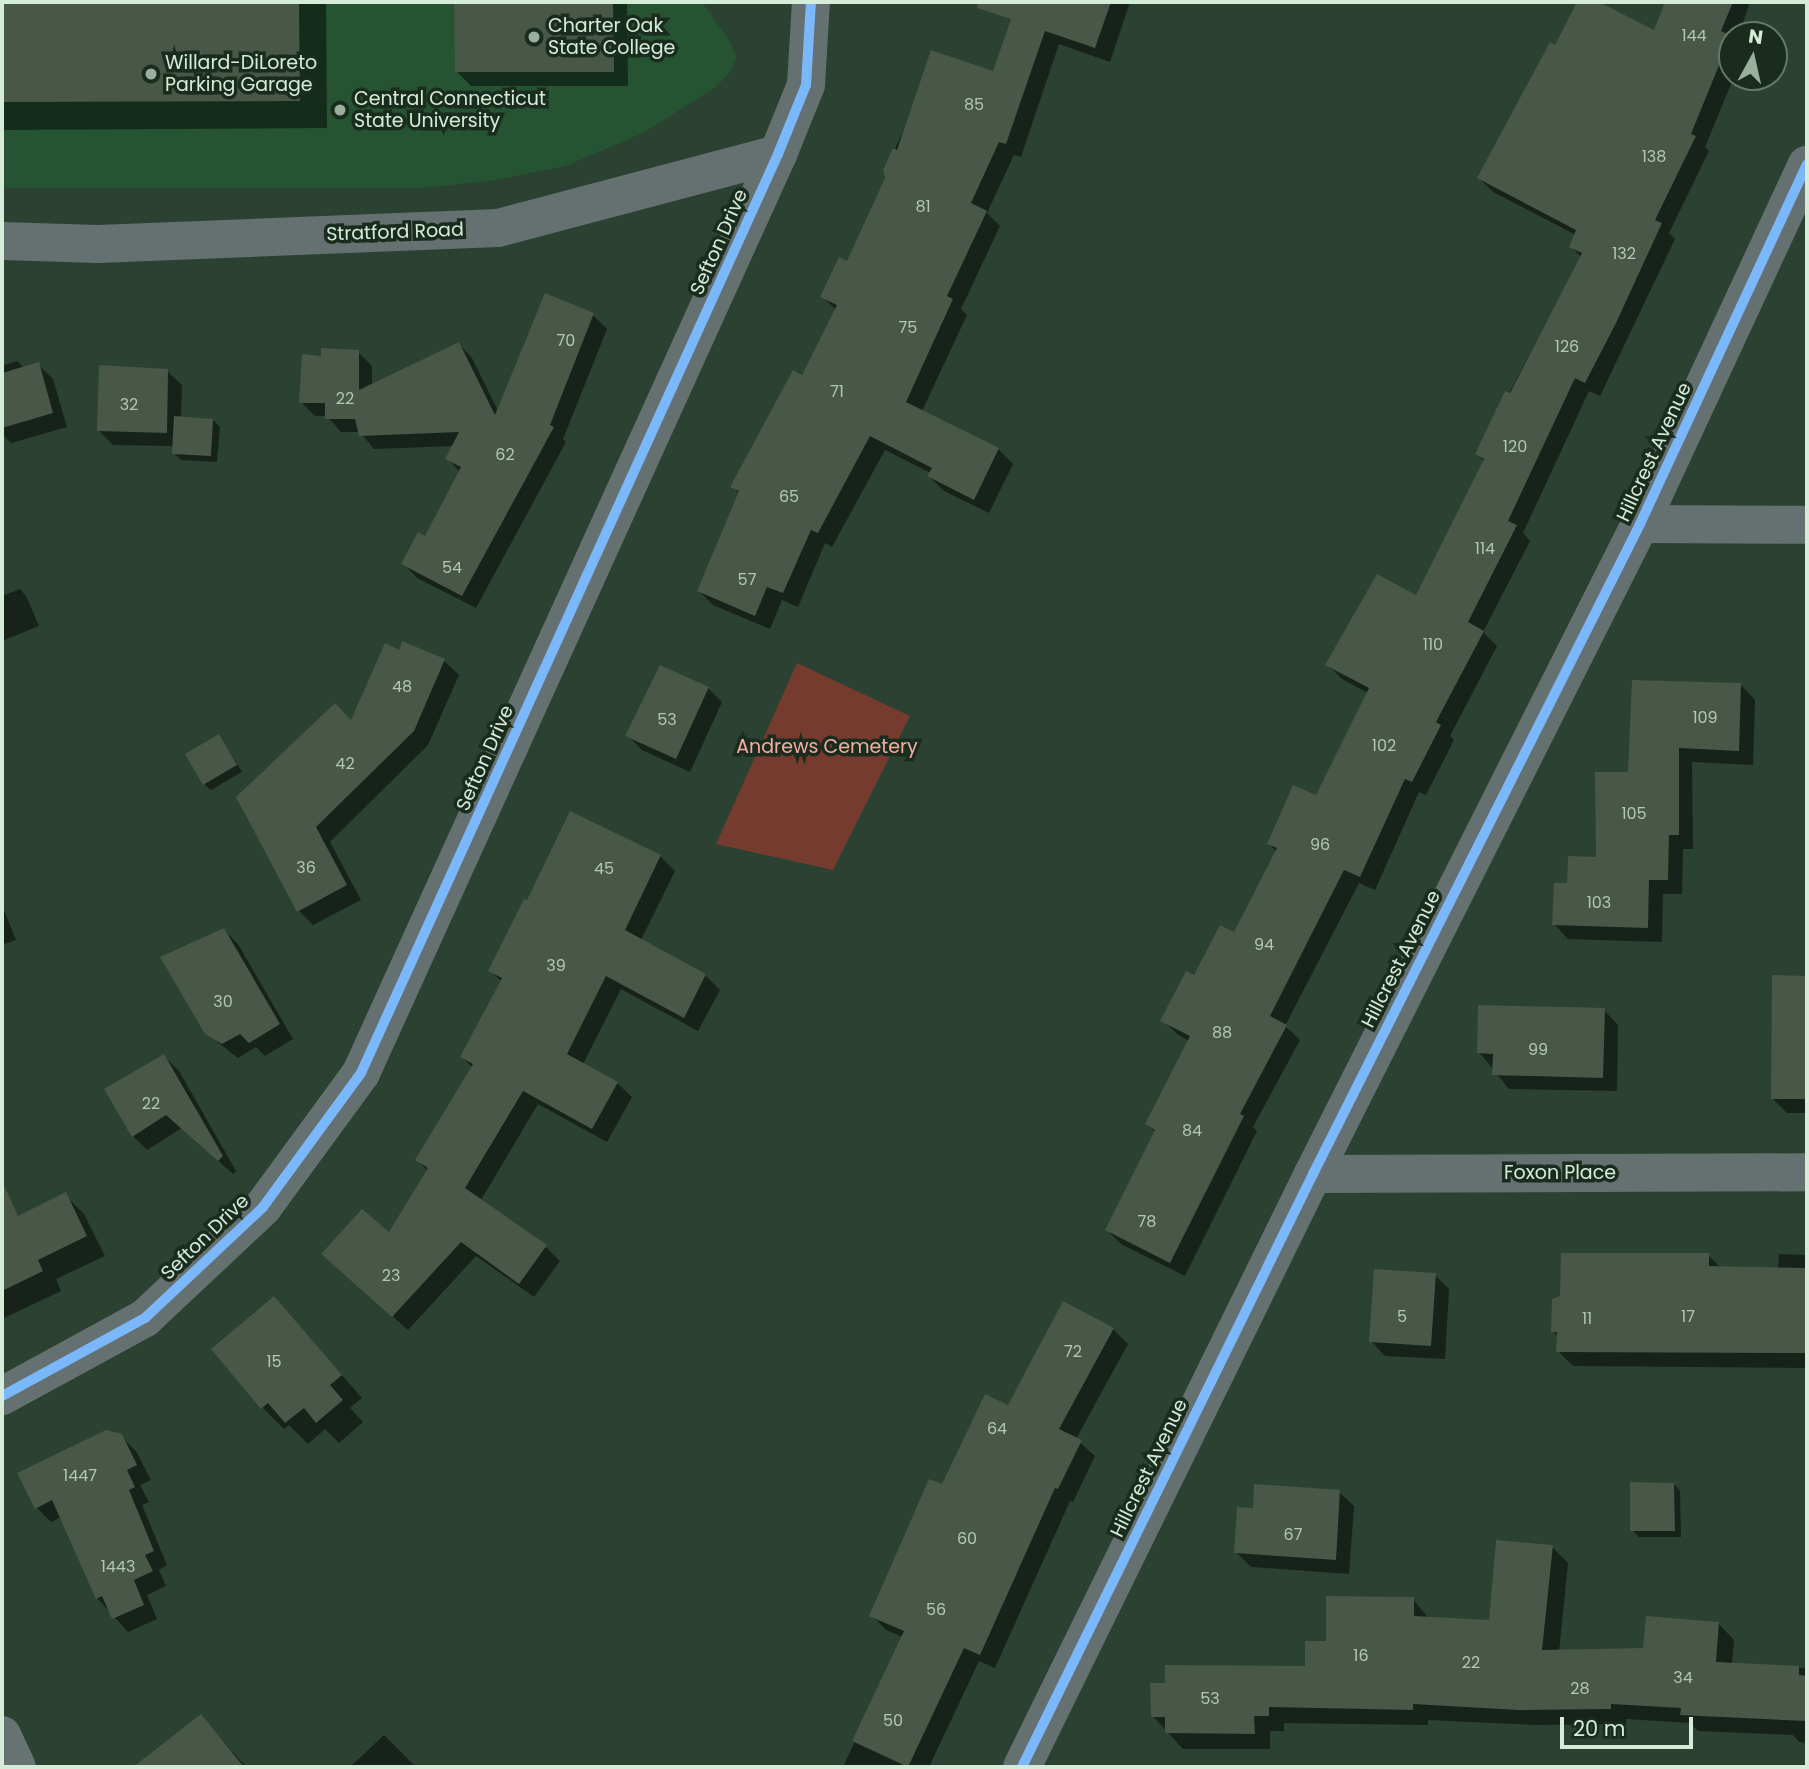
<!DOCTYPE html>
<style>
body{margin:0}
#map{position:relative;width:1809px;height:1769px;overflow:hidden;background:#2b4131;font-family:Poppins,sans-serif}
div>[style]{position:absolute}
.built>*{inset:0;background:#265433}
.green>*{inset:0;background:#753b2f}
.shadow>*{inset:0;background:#0007}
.building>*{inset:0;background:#485747}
.minor>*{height:38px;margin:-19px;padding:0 19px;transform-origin:19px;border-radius:19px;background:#657170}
.secondary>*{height:38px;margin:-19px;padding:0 19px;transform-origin:19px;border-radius:19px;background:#667372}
.cycleway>*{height:10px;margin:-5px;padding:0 5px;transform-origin:5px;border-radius:5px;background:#7ab7fb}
.dots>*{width:19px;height:19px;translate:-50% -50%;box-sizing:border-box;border:4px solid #1a2c1e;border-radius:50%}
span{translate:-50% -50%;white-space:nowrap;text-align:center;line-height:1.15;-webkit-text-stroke:7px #1a2c1e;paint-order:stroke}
.number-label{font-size:16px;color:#b2c7b4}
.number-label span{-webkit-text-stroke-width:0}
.poi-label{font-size:19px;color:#d5ecd9}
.left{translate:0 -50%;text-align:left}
.street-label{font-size:19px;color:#d5ecd9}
.park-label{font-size:19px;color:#f5ada0}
.frame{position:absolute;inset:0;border:4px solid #d5ecd9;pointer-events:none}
.north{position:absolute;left:1718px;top:21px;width:70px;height:70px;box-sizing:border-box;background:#1a2c1e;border:2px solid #657969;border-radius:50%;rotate:8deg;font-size:19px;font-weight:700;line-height:28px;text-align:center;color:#d5ecd9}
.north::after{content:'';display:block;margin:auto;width:24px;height:32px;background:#9ab09e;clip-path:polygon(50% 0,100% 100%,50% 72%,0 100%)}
.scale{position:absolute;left:1560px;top:1717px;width:133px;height:32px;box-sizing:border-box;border:4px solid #d5ecd9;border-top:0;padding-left:9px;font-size:21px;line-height:24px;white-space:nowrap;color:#d5ecd9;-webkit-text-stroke:5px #1a2c1e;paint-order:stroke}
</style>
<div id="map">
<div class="built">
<div style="clip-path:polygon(2px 2px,702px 2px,731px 43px,736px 58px,730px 72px,716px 87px,643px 133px,566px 166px,491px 181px,419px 188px,2px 188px)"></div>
</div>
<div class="green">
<div style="clip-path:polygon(797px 663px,910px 716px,833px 870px,716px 844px)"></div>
</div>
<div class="shadow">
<div style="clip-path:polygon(2px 2px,326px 2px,327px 128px,2px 130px)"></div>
<div style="clip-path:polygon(490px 2px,627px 2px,628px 86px,471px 86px,457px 72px)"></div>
<div style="clip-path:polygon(1018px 2px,1130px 2px,1110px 62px,1059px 44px,1021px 157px,1014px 155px,987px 213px,1000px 226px,961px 309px,967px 315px,922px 411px,998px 449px,1013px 464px,989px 513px,944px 491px,929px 476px,931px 473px,885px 450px,832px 547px,825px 543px,798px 607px,782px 600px,770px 629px,713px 605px,699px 591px,740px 494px,732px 486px,803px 377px,836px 310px,822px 296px,848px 263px,887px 179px,885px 170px,910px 117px,994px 73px)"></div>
<div style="clip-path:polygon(1579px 2px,1595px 2px,1654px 32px,1667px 2px,1750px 2px,1739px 35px,1732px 35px,1734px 77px,1705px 147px,1709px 151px,1669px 233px,1675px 239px,1600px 396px,1589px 391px,1523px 533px,1530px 541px,1483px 632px,1497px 646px,1450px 736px,1454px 740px,1426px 795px,1419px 792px,1375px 890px,1359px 883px,1285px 1026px,1300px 1040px,1253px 1127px,1257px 1131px,1185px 1276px,1121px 1244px,1107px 1230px,1156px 1133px,1147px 1124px,1189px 1041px,1177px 1034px,1163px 1020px,1195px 978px,1235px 934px,1277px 852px,1269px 844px,1317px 798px,1368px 693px,1342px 679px,1328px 665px,1417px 597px,1484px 461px,1477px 454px,1581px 257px,1571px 246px,1576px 235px,1493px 192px,1479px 178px,1556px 47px)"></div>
<div style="clip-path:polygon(546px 295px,593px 315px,607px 329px,563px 439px,566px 442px,476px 608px,417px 578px,404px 564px,426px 539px,460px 472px,447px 458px,453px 446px,374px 449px,360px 432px,341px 432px,327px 416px,315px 416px,301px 402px,322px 358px,358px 352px,372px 366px,372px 386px,459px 344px,472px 358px,498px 411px)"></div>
<div style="clip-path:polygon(17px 361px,24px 368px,38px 364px,53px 379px,67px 427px,11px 443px,2px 434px,2px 366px)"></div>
<div style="clip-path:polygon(167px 371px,182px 385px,181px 418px,213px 420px,220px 427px,217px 462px,181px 460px,174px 453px,174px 446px,113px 445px,99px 431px)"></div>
<div style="clip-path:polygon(20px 589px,26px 596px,39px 626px,2px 641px,2px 596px)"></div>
<div style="clip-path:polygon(400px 652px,444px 661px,459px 675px,428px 745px,330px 842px,361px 900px,313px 925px,299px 911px,238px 797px,352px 723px)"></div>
<div style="clip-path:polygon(1741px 685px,1755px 700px,1753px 765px,1692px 762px,1693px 849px,1683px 849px,1682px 894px,1663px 894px,1662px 942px,1568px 939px,1554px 924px,1569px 885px,1598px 859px,1630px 773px)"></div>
<div style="clip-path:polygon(708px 688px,722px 702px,690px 772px,642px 750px,628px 736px)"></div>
<div style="clip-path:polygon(219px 736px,242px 772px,211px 790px,204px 784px)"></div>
<div style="clip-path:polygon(660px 856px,675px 871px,641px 940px,705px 975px,720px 990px,698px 1031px,621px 989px,583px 1064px,617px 1083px,632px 1097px,607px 1142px,538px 1104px,481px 1200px,546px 1247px,560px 1261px,534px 1297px,476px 1256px,408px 1330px,338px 1268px,389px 1235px,428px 1171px,417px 1160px,473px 1068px,462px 1057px,502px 982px,490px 970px)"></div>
<div style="clip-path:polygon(2px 905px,16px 940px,2px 945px)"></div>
<div style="clip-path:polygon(224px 930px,238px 944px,293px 1039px,265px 1056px,256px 1047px,238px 1058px,206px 1033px)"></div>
<div style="clip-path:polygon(1774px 977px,1807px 978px,1807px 1113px,1787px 1113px,1772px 1098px)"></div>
<div style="clip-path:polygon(1604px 1010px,1618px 1025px,1617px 1091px,1509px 1089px,1479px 1052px)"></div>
<div style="clip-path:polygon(164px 1056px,179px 1071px,236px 1171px,233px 1174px,182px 1128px,147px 1150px,133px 1136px)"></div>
<div style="clip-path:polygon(65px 1195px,84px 1214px,105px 1256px,56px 1279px,61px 1291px,2px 1319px,2px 1210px,9px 1222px)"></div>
<div style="clip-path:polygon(1779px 1254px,1807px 1255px,1807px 1368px,1573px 1366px,1558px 1351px,1558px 1337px,1553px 1331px,1708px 1255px,1721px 1268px,1778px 1269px)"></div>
<div style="clip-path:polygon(1435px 1275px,1449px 1289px,1445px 1359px,1385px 1356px,1371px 1341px)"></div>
<div style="clip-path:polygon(274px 1298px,362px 1398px,350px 1408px,363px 1422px,339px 1443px,325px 1429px,308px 1444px,289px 1425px,284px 1429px,262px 1407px)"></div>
<div style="clip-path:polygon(1113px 1329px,1128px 1344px,1076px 1439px,1095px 1456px,1073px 1502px,1070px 1501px,995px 1668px,979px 1661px,929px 1767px,843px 1767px,903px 1637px,886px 1630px,872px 1615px,943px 1487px,1009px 1407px)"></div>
<div style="clip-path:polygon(121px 1436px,136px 1451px,151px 1480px,140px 1485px,149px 1502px,142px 1505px,167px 1565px,159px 1570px,166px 1586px,147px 1595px,157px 1619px,128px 1632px,97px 1598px,61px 1517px,51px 1522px,37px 1508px)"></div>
<div style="clip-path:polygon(1674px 1484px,1680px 1491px,1681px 1537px,1639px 1537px,1632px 1530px)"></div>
<div style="clip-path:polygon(1339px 1492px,1354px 1506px,1349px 1574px,1251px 1567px,1236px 1552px)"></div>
<div style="clip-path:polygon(1552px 1547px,1568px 1563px,1559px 1652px,1645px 1650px,1718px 1623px,1734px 1640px,1732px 1664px,1807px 1668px,1807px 1743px,1799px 1742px,1793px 1735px,1698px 1731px,1690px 1723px,1626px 1719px,1626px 1724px,1535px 1725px,1428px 1720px,1428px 1725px,1284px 1723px,1284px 1731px,1270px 1731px,1270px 1749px,1183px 1749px,1153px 1716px,1307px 1667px,1328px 1643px,1413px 1599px,1429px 1619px,1490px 1622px)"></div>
<div style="clip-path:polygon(201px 1716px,246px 1767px,149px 1767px,144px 1761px)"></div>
<div style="clip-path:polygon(384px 1735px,416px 1767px,350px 1767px)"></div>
</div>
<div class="building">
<div style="clip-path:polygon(2px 2px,299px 2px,300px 101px,2px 102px)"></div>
<div style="clip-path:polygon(454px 2px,613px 2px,614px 72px,455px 72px)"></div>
<div style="clip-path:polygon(978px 2px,1111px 2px,1095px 48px,1045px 31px,1006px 144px,999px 142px,971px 203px,987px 211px,947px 296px,953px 299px,906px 402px,999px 448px,974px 500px,927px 476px,932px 468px,870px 436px,818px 533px,811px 530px,783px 593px,767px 587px,755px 616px,697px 591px,739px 491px,730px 487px,793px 370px,802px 375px,837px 305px,820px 297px,839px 257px,847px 261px,885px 178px,883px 170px,893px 148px,897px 150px,931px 50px,993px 71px,1011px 19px,977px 8px)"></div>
<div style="clip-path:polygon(1577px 2px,1599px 2px,1654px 30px,1665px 2px,1733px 2px,1721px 31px,1731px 36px,1691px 134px,1696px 136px,1655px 220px,1662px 223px,1616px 323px,1585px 383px,1575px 378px,1508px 521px,1517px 525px,1468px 622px,1484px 631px,1436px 722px,1441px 725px,1412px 782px,1405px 779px,1360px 877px,1344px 870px,1270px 1016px,1287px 1025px,1240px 1114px,1244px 1116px,1170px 1263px,1105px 1230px,1155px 1130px,1145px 1124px,1190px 1036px,1160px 1021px,1186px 971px,1194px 975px,1220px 925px,1234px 932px,1277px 848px,1267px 844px,1293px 785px,1316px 795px,1369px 688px,1325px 665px,1377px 574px,1416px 595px,1484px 459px,1475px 454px,1505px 391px,1510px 393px,1582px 253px,1569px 247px,1576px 230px,1477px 178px,1550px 42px,1555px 45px)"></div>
<div style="clip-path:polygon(545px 293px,594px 313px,550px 425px,554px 427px,462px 596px,401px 564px,418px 532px,425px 536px,461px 467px,445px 459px,459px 432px,359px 436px,355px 419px,325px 419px,325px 403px,299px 403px,302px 354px,321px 356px,321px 348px,359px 350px,359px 390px,459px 342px,495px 415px)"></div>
<div style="clip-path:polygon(39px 362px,53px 413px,2px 428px,2px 373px)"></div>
<div style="clip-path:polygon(99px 365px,168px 369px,167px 433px,97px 431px)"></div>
<div style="clip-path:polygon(174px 416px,213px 419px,211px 456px,172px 454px)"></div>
<div style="clip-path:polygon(402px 641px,445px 659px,414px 731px,316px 827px,347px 885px,297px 912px,236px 797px,335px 703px,351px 720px,385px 643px,399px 650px)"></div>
<div style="clip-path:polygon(660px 665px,709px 687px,676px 759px,625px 736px)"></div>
<div style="clip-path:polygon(1632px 680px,1741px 683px,1739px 751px,1679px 748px,1679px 835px,1669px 835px,1668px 880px,1649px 880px,1648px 928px,1552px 925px,1554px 883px,1567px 883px,1568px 856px,1596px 857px,1595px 772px,1628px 772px)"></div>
<div style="clip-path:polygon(219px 734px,237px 765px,203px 785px,185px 754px)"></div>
<div style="clip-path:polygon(570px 811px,661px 855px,625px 930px,706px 974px,684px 1018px,606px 976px,567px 1054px,618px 1082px,592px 1129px,523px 1091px,465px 1188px,547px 1245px,519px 1284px,461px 1242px,392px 1317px,321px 1254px,362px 1209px,389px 1232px,428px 1168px,415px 1160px,473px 1064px,460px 1057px,502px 978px,488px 971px,524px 899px,527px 900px)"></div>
<div style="clip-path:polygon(224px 928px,280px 1024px,249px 1043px,240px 1034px,222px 1044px,205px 1034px,160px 957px)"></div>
<div style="clip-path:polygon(1772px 975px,1807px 976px,1807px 1099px,1771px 1099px)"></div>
<div style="clip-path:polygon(1478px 1005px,1605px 1008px,1603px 1078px,1492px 1075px,1493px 1054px,1477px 1053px)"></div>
<div style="clip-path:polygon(164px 1054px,223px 1156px,218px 1161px,166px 1115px,132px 1137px,104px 1089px)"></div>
<div style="clip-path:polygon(2px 1181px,18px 1216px,66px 1192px,87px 1236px,38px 1260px,43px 1271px,2px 1291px)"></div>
<div style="clip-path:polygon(1561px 1253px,1709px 1253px,1709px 1266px,1807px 1268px,1807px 1353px,1556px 1352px,1557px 1332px,1551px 1332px,1552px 1299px,1560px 1296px)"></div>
<div style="clip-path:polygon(1374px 1269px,1436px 1273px,1431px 1346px,1369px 1342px)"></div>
<div style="clip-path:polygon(274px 1296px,342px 1375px,330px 1385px,343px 1400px,316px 1423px,304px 1408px,285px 1423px,268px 1403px,261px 1409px,211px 1349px)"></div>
<div style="clip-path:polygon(1063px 1301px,1114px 1328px,1059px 1429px,1082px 1440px,1058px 1489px,1055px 1488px,980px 1655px,964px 1648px,908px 1767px,852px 1741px,904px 1631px,869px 1616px,929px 1479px,942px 1484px,985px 1394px,1008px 1405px)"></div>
<div style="clip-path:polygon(106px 1430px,122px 1434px,137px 1465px,127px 1470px,135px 1487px,129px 1490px,154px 1551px,145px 1555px,153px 1571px,134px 1580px,144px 1605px,112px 1619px,102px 1596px,96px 1599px,52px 1500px,35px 1509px,17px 1473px)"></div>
<div style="clip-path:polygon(1630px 1482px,1674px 1483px,1675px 1531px,1630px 1531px)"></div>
<div style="clip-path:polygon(1254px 1484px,1340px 1490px,1336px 1560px,1234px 1553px,1237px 1507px,1253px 1508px)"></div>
<div style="clip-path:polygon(1496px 1540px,1553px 1545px,1542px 1650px,1643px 1648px,1646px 1616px,1719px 1622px,1716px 1662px,1799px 1666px,1799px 1675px,1807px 1676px,1807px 1721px,1680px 1715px,1681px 1708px,1611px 1704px,1611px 1709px,1518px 1710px,1413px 1704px,1413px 1710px,1269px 1707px,1269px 1716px,1254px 1716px,1255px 1734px,1165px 1733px,1165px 1717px,1151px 1717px,1150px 1683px,1165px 1683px,1165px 1665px,1305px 1666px,1305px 1641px,1326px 1641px,1326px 1596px,1414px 1597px,1414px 1616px,1489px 1620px)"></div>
<div style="clip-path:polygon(201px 1714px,244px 1767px,133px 1767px)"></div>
</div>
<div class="minor">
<div style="left:2px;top:241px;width:96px;rotate:1.8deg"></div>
<div style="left:98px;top:244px;width:400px;rotate:-2.3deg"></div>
<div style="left:498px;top:228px;width:290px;rotate:-14.8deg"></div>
<div style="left:1640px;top:524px;width:167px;rotate:0.3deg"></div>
<div style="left:1313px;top:1174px;width:494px;rotate:-0.2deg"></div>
<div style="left:2px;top:1396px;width:163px;rotate:-28.6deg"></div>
<div style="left:145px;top:1318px;width:162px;rotate:-43.2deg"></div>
<div style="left:263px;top:1207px;width:166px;rotate:-53.8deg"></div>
<div style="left:361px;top:1073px;width:1009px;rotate:-65.59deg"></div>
<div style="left:778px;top:154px;width:74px;rotate:-67.9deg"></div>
<div style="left:806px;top:85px;width:83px;rotate:-86.6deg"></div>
<div style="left:1022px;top:1767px;width:661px;rotate:-63.86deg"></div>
<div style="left:1313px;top:1174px;width:728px;rotate:-63.29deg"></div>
<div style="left:1640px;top:524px;width:396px;rotate:-65.1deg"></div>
</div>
<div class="secondary">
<div style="left:2px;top:1735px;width:35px;rotate:65deg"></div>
</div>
<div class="cycleway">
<div style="left:2px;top:1396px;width:163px;rotate:-28.6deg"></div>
<div style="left:145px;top:1318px;width:162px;rotate:-43.2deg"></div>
<div style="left:263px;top:1207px;width:166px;rotate:-53.8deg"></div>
<div style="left:361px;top:1073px;width:1009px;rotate:-65.59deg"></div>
<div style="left:778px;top:154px;width:74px;rotate:-67.9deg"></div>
<div style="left:806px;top:85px;width:83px;rotate:-86.6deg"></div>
<div style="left:1022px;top:1767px;width:661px;rotate:-63.86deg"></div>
<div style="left:1313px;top:1174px;width:728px;rotate:-63.29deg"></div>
<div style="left:1640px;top:524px;width:396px;rotate:-65.1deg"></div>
</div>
<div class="dots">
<div style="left:534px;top:37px;background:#9ab09e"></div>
<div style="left:151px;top:74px;background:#9ab09e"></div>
<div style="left:340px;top:110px;background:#9ab09e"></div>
</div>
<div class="number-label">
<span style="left:1694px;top:36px">144</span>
<span style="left:974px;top:105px">85</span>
<span style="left:1654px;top:157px">138</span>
<span style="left:923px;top:207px">81</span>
<span style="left:1624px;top:254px">132</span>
<span style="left:908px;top:328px">75</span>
<span style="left:566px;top:341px">70</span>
<span style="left:1567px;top:347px">126</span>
<span style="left:837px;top:392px">71</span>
<span style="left:345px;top:399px">22</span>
<span style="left:129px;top:405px">32</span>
<span style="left:1515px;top:447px">120</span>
<span style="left:505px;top:455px">62</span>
<span style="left:789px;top:497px">65</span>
<span style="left:1485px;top:549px">114</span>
<span style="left:452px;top:568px">54</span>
<span style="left:747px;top:580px">57</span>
<span style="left:1433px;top:645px">110</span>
<span style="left:402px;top:687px">48</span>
<span style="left:1705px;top:718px">109</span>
<span style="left:667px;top:720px">53</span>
<span style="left:1384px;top:746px">102</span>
<span style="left:345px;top:764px">42</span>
<span style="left:1634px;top:814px">105</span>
<span style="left:1320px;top:845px">96</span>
<span style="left:306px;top:868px">36</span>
<span style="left:604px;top:869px">45</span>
<span style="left:1599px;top:903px">103</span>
<span style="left:1264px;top:945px">94</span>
<span style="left:556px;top:966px">39</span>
<span style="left:223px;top:1002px">30</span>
<span style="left:1222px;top:1033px">88</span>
<span style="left:1538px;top:1050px">99</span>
<span style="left:151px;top:1104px">22</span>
<span style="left:1192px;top:1131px">84</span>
<span style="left:1147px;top:1222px">78</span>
<span style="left:391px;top:1276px">23</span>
<span style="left:1402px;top:1317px">5</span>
<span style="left:1688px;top:1317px">17</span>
<span style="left:1587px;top:1319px">11</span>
<span style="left:1073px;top:1352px">72</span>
<span style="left:274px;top:1362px">15</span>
<span style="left:997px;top:1429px">64</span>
<span style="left:80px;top:1476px">1447</span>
<span style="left:1293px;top:1535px">67</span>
<span style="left:967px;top:1539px">60</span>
<span style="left:118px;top:1567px">1443</span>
<span style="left:936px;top:1610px">56</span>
<span style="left:1361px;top:1656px">16</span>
<span style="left:1471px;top:1663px">22</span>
<span style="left:1683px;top:1678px">34</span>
<span style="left:1580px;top:1689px">28</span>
<span style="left:1210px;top:1699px">53</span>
<span style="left:893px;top:1721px">50</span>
</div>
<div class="poi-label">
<span class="left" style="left:548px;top:37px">Charter Oak<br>State College</span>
<span class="left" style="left:165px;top:74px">Willard-DiLoreto<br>Parking Garage</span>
<span class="left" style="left:354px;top:110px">Central Connecticut<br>State University</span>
</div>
<div class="street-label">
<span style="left:395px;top:232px;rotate:-2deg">Stratford Road</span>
<span style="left:719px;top:242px;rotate:-66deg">Sefton Drive</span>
<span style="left:1654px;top:452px;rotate:-65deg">Hillcrest Avenue</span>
<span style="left:485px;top:758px;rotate:-66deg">Sefton Drive</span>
<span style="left:1401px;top:959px;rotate:-63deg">Hillcrest Avenue</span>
<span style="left:1560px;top:1173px">Foxon Place</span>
<span style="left:205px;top:1237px;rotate:-44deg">Sefton Drive</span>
<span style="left:1149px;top:1468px;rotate:-64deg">Hillcrest Avenue</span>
</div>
<div class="park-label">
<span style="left:827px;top:747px">Andrews Cemetery</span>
</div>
<div class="frame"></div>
<div class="north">N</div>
<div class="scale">20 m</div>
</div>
